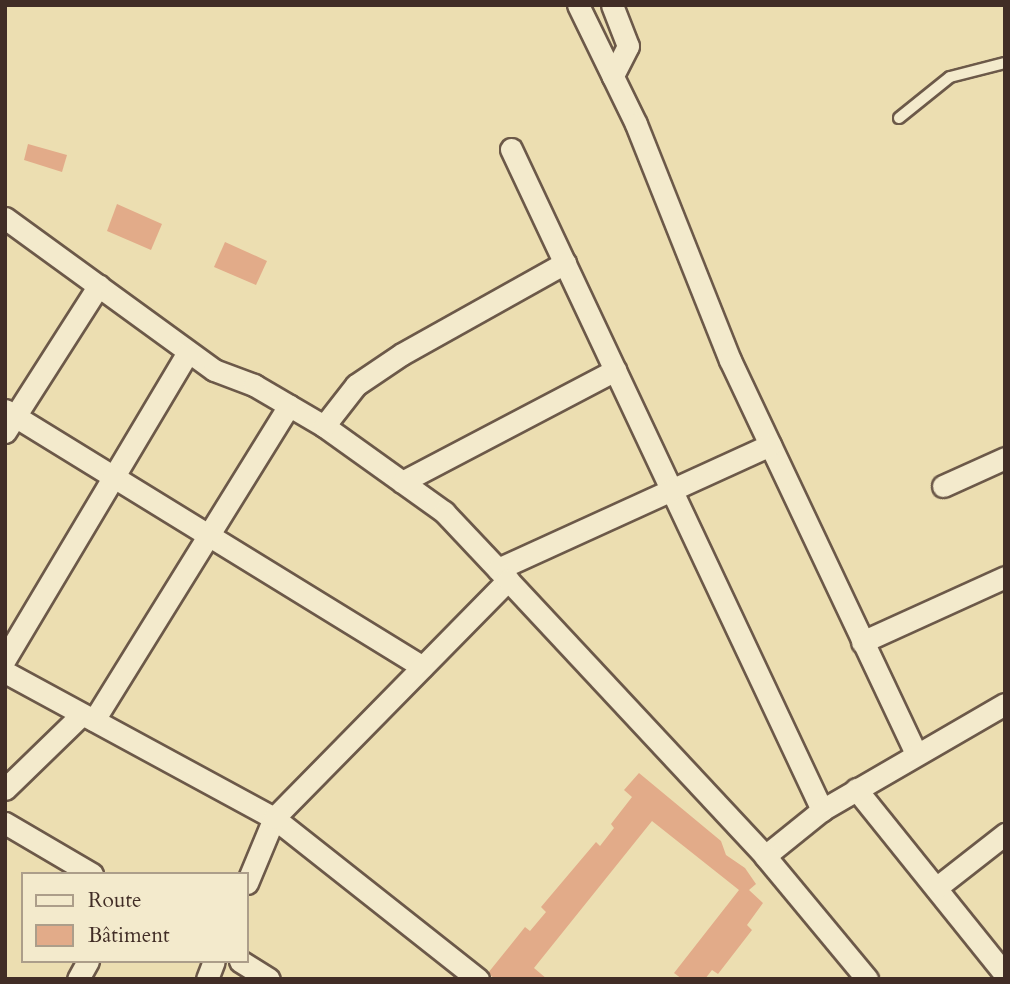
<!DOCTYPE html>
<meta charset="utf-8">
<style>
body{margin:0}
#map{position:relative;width:1010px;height:984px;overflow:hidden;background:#ecdeb1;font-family:Cardo,serif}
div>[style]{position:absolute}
.building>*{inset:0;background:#e2ab89}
.roads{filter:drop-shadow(2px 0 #6c5949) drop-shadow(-2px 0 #6c5949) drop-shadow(0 2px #6c5949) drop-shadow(0 -2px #6c5949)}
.service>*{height:10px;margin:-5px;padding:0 5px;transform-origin:5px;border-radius:5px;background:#f3eacc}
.minor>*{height:21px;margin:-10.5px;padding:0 10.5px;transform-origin:10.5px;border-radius:10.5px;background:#f3eacc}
span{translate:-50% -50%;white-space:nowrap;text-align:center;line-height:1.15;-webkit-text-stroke:5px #f3eacc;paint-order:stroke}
.frame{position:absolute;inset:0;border:7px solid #412d26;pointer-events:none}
.legend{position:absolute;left:21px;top:872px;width:228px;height:91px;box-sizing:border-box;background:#f3eacc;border:2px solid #ac9e8a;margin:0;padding:9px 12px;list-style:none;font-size:21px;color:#412d26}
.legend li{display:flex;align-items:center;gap:14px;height:35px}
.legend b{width:35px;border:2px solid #ac9e8a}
</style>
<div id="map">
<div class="building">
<div style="clip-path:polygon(28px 144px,67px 155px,62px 172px,24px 160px)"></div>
<div style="clip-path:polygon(117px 204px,162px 224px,151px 250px,107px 231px)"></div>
<div style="clip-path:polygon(225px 242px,267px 261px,256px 285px,214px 267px)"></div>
<div style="clip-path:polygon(639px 773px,721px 841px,726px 855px,745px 868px,756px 884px,749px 890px,763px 903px,747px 925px,752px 930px,718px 974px,712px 970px,705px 979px,682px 979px,674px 973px,739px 890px,652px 821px,534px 968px,547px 979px,495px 979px,488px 973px,525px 927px,530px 931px,546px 912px,541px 907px,596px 842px,600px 846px,614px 828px,611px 824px,632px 797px,624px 790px)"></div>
</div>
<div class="roads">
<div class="service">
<div style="left:899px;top:118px;width:65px;rotate:-38.8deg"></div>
<div style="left:950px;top:77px;width:57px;rotate:-14.3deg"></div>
</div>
<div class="minor">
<div style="left:578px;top:5px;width:132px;rotate:64deg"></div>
<div style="left:636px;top:124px;width:254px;rotate:68.3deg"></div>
<div style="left:730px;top:360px;width:433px;rotate:64.7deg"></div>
<div style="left:612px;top:5px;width:44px;rotate:68.7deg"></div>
<div style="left:628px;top:46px;width:34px;rotate:117deg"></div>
<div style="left:511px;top:149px;width:731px;rotate:64.8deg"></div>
<div style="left:5px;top:218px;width:258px;rotate:36deg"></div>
<div style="left:214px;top:370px;width:43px;rotate:20.6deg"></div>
<div style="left:254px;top:385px;width:81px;rotate:30.4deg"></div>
<div style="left:324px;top:426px;width:148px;rotate:35.6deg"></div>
<div style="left:444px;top:512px;width:93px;rotate:46.7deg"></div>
<div style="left:5px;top:410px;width:490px;rotate:31.6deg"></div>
<div style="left:324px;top:426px;width:52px;rotate:-52deg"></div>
<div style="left:356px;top:385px;width:55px;rotate:-34deg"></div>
<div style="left:402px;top:354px;width:187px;rotate:-29.2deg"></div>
<div style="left:5px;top:432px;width:174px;rotate:-57.4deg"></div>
<div style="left:402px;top:482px;width:241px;rotate:-27.7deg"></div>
<div style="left:943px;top:486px;width:68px;rotate:-24.3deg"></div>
<div style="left:498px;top:569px;width:299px;rotate:-24.5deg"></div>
<div style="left:862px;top:642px;width:157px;rotate:-24.4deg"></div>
<div style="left:5px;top:659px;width:357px;rotate:-59.2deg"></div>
<div style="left:5px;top:672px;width:306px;rotate:28.5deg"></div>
<div style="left:274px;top:818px;width:260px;rotate:38.3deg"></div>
<div style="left:94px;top:720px;width:370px;rotate:-58.2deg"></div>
<div style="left:5px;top:789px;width:107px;rotate:-44.2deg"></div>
<div style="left:856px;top:789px;width:238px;rotate:51.2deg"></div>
<div style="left:5px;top:823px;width:101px;rotate:30.4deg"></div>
<div style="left:765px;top:856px;width:73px;rotate:-38.9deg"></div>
<div style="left:822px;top:810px;width:211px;rotate:-30.1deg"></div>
<div style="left:247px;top:883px;width:70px;rotate:-67.4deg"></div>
<div style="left:274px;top:818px;width:334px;rotate:-45.5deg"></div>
<div style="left:508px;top:580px;width:377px;rotate:47deg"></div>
<div style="left:765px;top:856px;width:160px;rotate:50.3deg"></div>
<div style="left:936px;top:888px;width:88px;rotate:-38deg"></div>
<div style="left:240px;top:961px;width:34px;rotate:32deg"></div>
<div style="left:78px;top:979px;width:21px;rotate:-61deg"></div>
<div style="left:207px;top:979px;width:19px;rotate:-69deg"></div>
</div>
</div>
<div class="frame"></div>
<ul class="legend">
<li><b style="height:9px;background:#f3eacc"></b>Route</li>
<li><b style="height:19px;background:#e2ab89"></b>Bâtiment</li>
</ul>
</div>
